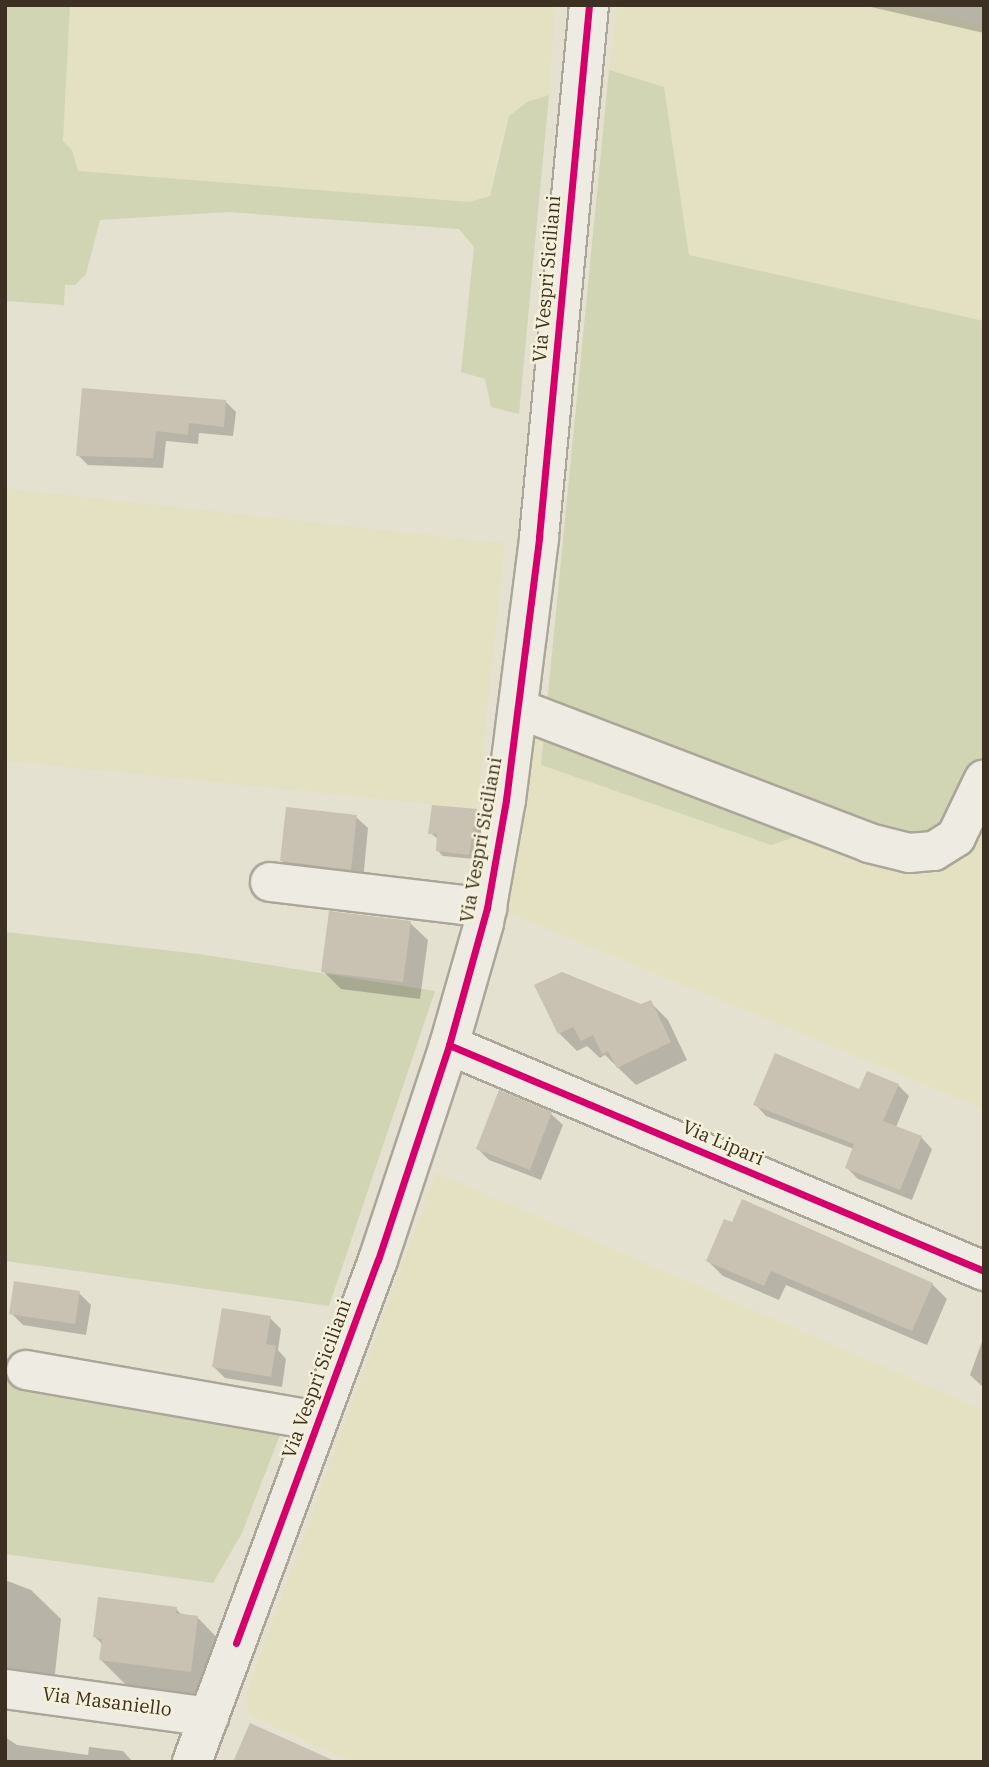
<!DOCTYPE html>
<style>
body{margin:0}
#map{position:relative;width:989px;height:1767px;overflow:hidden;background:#e5e1d1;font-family:"IBM Plex Serif",serif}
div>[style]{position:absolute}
.farmland>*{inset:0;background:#e4e1c3}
.green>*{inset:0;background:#d1d5b4}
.shadow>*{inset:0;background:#0003}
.building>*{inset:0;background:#c9c1b2}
.roads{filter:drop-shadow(2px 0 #aba699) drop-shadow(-2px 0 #aba699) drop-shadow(0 2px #aba699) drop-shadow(0 -2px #aba699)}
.minor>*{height:38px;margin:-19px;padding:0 19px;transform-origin:19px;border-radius:19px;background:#eeebe3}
.cycleway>*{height:7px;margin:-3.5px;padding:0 3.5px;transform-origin:3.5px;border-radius:3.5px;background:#d6006c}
span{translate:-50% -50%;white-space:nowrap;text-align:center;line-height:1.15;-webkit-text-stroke:5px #f5f0d9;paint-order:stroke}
.street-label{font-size:19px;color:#3b3021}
.frame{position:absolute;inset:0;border:7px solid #3b3021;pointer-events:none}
</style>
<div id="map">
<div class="farmland">
<div style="clip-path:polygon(70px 5px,556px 5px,549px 95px,527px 102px,499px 144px,490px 196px,470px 202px,78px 171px,72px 150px,63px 142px)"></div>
<div style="clip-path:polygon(617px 5px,897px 5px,984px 25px,984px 321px,689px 255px,664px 87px,609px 70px)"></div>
<div style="clip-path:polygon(5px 488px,505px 543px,477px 809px,5px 761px)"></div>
<div style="clip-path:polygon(528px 724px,984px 803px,984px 1109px,496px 908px)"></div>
<div style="clip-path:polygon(436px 1172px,984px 1410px,984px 1762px,351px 1762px,249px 1715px,246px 1694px)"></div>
</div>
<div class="green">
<div style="clip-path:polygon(5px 5px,70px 5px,63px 141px,72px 150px,78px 171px,470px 202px,490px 196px,509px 116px,527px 102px,549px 95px,519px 414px,491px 407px,485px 379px,461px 372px,474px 247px,459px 229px,228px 212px,100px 220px,86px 274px,75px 285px,65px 285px,64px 305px,5px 301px)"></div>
<div style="clip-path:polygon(609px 70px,664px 87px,689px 255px,984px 321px,984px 756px,973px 792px,953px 829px,917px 846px,836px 823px,771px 845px,541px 765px)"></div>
<div style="clip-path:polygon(5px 932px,199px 954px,435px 991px,329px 1306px,5px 1261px)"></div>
<div style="clip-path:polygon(5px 1374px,285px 1422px,242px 1533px,213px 1583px,5px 1554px)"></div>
</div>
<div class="shadow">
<div style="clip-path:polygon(870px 5px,984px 5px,984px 33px,871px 7px)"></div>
<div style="clip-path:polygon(226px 402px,236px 412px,233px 436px,199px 433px,198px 444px,166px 441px,163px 468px,88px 465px,78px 455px)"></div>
<div style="clip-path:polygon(477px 811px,482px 816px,474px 859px,443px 856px,438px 851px,438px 839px,430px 833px)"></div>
<div style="clip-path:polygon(356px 817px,368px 828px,363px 881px,294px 873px,282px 861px)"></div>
<div style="clip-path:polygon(410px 923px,428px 940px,420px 999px,341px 989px,323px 971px)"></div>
<div style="clip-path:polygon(536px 986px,641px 1006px,650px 1002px,668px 1020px,687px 1060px,636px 1085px,605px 1055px,600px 1058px,587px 1046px,577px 1051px,559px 1033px)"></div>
<div style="clip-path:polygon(898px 1085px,909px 1096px,896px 1127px,921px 1137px,932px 1149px,912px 1200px,858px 1179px,847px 1168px,854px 1149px,766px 1116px,755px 1104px)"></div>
<div style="clip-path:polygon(500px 1093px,551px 1114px,563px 1125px,541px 1180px,489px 1160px,478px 1149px)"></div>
<div style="clip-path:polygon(733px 1225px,932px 1284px,947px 1299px,927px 1345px,786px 1285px,779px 1300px,723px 1276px,708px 1261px)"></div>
<div style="clip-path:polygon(79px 1293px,91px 1305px,86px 1335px,23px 1325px,11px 1313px)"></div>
<div style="clip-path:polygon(270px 1318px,281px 1329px,278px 1350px,286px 1359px,282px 1387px,225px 1378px,214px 1367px)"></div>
<div style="clip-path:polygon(984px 1336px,984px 1388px,970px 1375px)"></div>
<div style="clip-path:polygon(5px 1580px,31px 1590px,61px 1619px,54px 1682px,5px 1674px)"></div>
<div style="clip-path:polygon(176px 1609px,183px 1616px,198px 1618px,227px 1648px,220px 1701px,131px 1690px,101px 1660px,103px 1645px,95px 1637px)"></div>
<div style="clip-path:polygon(5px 1737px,17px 1745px,88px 1755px,89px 1747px,123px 1751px,133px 1762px,5px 1762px)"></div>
</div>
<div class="building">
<div style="clip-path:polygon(82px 388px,226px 400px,224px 427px,189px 423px,188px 435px,156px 431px,153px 458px,76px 456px)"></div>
<div style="clip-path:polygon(432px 805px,477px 809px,469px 855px,436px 851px,437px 834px,428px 834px)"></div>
<div style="clip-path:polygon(286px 807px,357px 815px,351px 870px,280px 861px)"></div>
<div style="clip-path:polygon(329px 911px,411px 921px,403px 982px,321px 972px)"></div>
<div style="clip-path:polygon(562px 972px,641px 1004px,651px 1000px,671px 1042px,617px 1068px,608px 1051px,602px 1054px,593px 1035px,581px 1041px,573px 1027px,558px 1034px,534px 985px)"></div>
<div style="clip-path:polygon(775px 1053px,859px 1089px,867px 1071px,899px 1084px,883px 1121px,922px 1136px,900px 1190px,845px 1168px,854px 1144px,753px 1105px)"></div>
<div style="clip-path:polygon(499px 1090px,552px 1112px,530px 1170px,476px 1149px)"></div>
<div style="clip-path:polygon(742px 1199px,933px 1283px,912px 1331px,771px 1271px,764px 1286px,706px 1261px,724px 1219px,732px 1222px)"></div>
<div style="clip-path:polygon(14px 1281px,80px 1291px,75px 1324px,9px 1314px)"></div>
<div style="clip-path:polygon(222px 1308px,271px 1316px,266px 1344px,276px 1346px,271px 1377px,212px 1367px)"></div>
<div style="clip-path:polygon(98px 1597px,177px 1607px,176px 1613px,198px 1616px,191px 1672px,99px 1660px,102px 1639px,93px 1637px)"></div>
<div style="clip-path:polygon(250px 1723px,337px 1762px,233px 1762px)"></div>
</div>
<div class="roads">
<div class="minor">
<div style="left:519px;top:709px;width:375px;rotate:20.9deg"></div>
<div style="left:869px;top:843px;width:41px;rotate:14deg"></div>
<div style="left:909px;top:853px;width:25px;rotate:-5deg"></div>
<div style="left:934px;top:851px;width:26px;rotate:-32deg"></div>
<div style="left:956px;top:837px;width:64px;rotate:-64.2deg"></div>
<div style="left:270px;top:882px;width:219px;rotate:6.8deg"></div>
<div style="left:449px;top:1045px;width:581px;rotate:22.9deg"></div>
<div style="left:26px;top:1370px;width:296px;rotate:9.9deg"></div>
<div style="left:5px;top:1689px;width:206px;rotate:7.8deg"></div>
<div style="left:192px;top:1762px;width:535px;rotate:-69.67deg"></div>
<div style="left:378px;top:1260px;width:226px;rotate:-71.7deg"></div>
<div style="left:449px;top:1045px;width:127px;rotate:-74deg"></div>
<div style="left:484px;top:923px;width:125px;rotate:-79.9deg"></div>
<div style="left:506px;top:800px;width:265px;rotate:-82.8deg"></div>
<div style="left:539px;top:537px;width:534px;rotate:-84.63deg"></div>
</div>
</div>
<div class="cycleway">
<div style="left:449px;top:1045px;width:581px;rotate:22.9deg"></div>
<div style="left:236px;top:1643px;width:408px;rotate:-69.7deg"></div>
<div style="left:378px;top:1260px;width:226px;rotate:-71.7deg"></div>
<div style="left:449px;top:1045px;width:142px;rotate:-74.5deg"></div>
<div style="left:487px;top:908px;width:110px;rotate:-80deg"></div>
<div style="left:506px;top:800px;width:265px;rotate:-82.8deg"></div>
<div style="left:539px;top:537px;width:534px;rotate:-84.63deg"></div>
</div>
<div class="street-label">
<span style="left:547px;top:279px;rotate:-85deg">Via Vespri Siciliani</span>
<span style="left:481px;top:840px;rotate:-80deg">Via Vespri Siciliani</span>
<span style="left:723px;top:1143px;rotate:23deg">Via Lipari</span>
<span style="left:317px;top:1379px;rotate:-70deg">Via Vespri Siciliani</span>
<span style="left:107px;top:1702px;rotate:7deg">Via Masaniello</span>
</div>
<div class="frame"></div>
</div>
